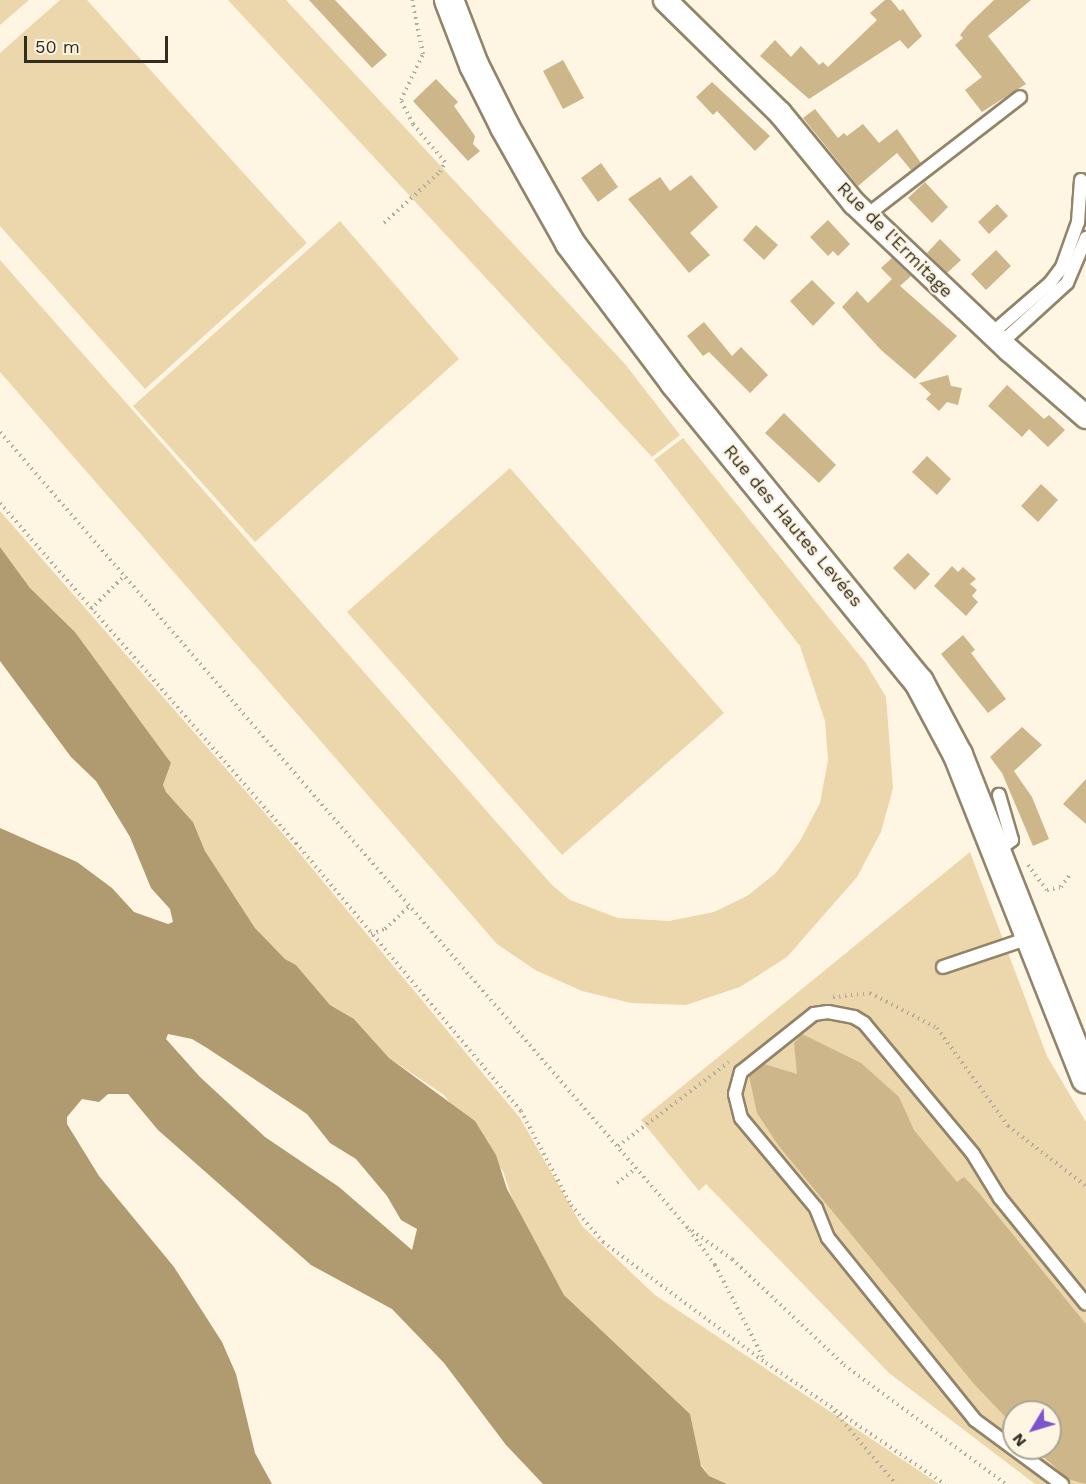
<!DOCTYPE html>
<meta charset="utf-8">
<style>
body{margin:0}
#map{position:relative;width:1086px;height:1484px;overflow:hidden;background:#fef5e3;font-family:"Work Sans",sans-serif}
div>[style]{position:absolute}
.green>*{inset:0;background:#ecd7ad}
.water>*{inset:0;background:#b09a6f}
.building>*{inset:0;background:#ccb68a}
.path>*{height:4px;margin-top:-2px;transform-origin:0;background:repeating-linear-gradient(90deg,#b1a99a 0 1.5px,transparent 0 6px)}
.roads{filter:drop-shadow(2px 0 #928469) drop-shadow(-2px 0 #928469) drop-shadow(0 2px #928469) drop-shadow(0 -2px #928469)}
.service>*{height:12px;margin:-6px;padding:0 6px;transform-origin:6px;border-radius:6px;background:#fff}
.minor>*{height:22px;margin:-11px;padding:0 11px;transform-origin:11px;border-radius:11px;background:#fff}
.tertiary>*{height:28px;margin:-14px;padding:0 14px;transform-origin:14px;border-radius:14px;background:#fff}
span{translate:-50% -50%;white-space:nowrap;text-align:center;line-height:1.15;-webkit-text-stroke:4.5px #fef5e3;paint-order:stroke}
.street-label{font-size:18px;color:#322c21}
.north{position:absolute;left:1002px;top:1400px;width:60px;height:60px;box-sizing:border-box;background:#fef5e3;border:2px solid #aca595;border-radius:50%;rotate:232deg;font-size:16px;font-weight:700;line-height:24px;text-align:center;color:#322c21}
.north::after{content:'';display:block;margin:auto;width:21px;height:27px;background:#7c54cd;clip-path:polygon(50% 0,100% 100%,50% 72%,0 100%)}
.scale{position:absolute;left:24px;top:36px;width:144px;height:27px;box-sizing:border-box;border:3px solid #322c21;border-top:0;padding-left:8px;font-size:18px;line-height:21px;white-space:nowrap;color:#322c21;-webkit-text-stroke:4px #fef5e3;paint-order:stroke}
</style>
<div id="map">
<div class="green">
<div style="clip-path:polygon(0 0,29px 0,0 25px)"></div>
<div style="clip-path:polygon(60px 0,87px 0,307px 243px,145px 389px,0 226px,0 53px)"></div>
<div style="clip-path:polygon(228px 0,286px 0,625px 364px,680px 435px,652px 457px)"></div>
<div style="clip-path:polygon(340px 221px,459px 359px,255px 542px,133px 406px)"></div>
<div style="clip-path:polygon(0 260px,552px 885px,570px 900px,618px 918px,669px 921px,714px 912px,747px 896px,776px 873px,800px 841px,820px 803px,828px 760px,825px 721px,800px 646px,654px 460px,683px 438px,865px 662px,886px 697px,893px 788px,881px 832px,857px 877px,787px 957px,740px 987px,686px 1005px,631px 1003px,582px 991px,535px 970px,497px 944px,0 372px)"></div>
<div style="clip-path:polygon(510px 468px,724px 713px,562px 855px,347px 612px)"></div>
<div style="clip-path:polygon(0 511px,291px 843px,520px 1118px,582px 1226px,655px 1295px,939px 1484px,727px 1484px,709px 1476px,698px 1460px,690px 1414px,564px 1295px,514px 1204px,503px 1171px,444px 1095px,389px 1058px,354px 1019px,330px 1005px,296px 965px,285px 959px,255px 928px,205px 851px,193px 822px,166px 792px,163px 785px,171px 763px,75px 632px,30px 588px,0 547px)"></div>
<div style="clip-path:polygon(evenodd,970px 852px,1047px 1056px,1086px 1122px,1086px 1484px,1035px 1484px,889px 1373px,706px 1184px,699px 1191px,641px 1120px,970px 852px,1014px 1412px,1050px 1412px,1050px 1448px,1014px 1448px,1014px 1412px)"></div>
</div>
<div class="water">
<div style="clip-path:polygon(evenodd,0 547px,30px 588px,75px 632px,171px 763px,163px 785px,166px 792px,193px 822px,205px 851px,255px 928px,285px 959px,296px 965px,330px 1005px,354px 1019px,389px 1058px,475px 1121px,496px 1155px,507px 1189px,564px 1295px,690px 1414px,701px 1466px,709px 1476px,727px 1484px,543px 1484px,506px 1445px,444px 1363px,392px 1309px,311px 1265px,158px 1130px,128px 1094px,108px 1094px,99px 1102px,82px 1099px,67px 1117px,67px 1124px,99px 1176px,174px 1267px,222px 1342px,236px 1374px,255px 1453px,272px 1484px,0 1484px,0 828px,77px 862px,112px 888px,134px 912px,168px 924px,173px 922px,170px 909px,151px 888px,130px 837px,96px 781px,71px 757px,0 661px,0 547px,168px 1034px,192px 1039px,207px 1048px,307px 1114px,330px 1143px,356px 1159px,387px 1196px,401px 1220px,417px 1229px,412px 1250px,339px 1187px,265px 1137px,200px 1077px,166px 1039px,168px 1034px)"></div>
</div>
<div class="building">
<div style="clip-path:polygon(309px 0,335px 0,387px 55px,372px 68px)"></div>
<div style="clip-path:polygon(885px 0,891px 0,900px 11px,903px 9px,922px 36px,908px 49px,900px 40px,809px 99px,760px 56px,775px 40px,791px 57px,801px 46px,819px 65px,823px 62px,828px 67px,877px 20px,870px 13px)"></div>
<div style="clip-path:polygon(994px 0,1031px 0,988px 36px,1026px 84px,982px 112px,965px 90px,982px 77px,955px 45px,963px 38px,960px 35px,968px 25px)"></div>
<div style="clip-path:polygon(563px 60px,584px 98px,563px 109px,543px 71px)"></div>
<div style="clip-path:polygon(436px 79px,458px 102px,454px 106px,475px 136px,473px 144px,480px 151px,468px 161px,413px 101px)"></div>
<div style="clip-path:polygon(712px 82px,770px 136px,755px 151px,717px 111px,713px 115px,696px 97px)"></div>
<div style="clip-path:polygon(815px 109px,838px 138px,844px 133px,847px 136px,863px 124px,879px 143px,897px 129px,921px 163px,911px 170px,897px 153px,858px 186px,803px 118px)"></div>
<div style="clip-path:polygon(601px 163px,618px 187px,598px 202px,581px 178px)"></div>
<div style="clip-path:polygon(691px 175px,718px 207px,690px 233px,710px 255px,689px 273px,628px 199px,660px 177px,670px 191px)"></div>
<div style="clip-path:polygon(925px 182px,948px 207px,932px 223px,908px 198px)"></div>
<div style="clip-path:polygon(997px 204px,1008px 216px,989px 234px,978px 222px)"></div>
<div style="clip-path:polygon(828px 220px,850px 244px,838px 256px,833px 251px,828px 256px,810px 237px)"></div>
<div style="clip-path:polygon(756px 225px,778px 245px,764px 260px,743px 240px)"></div>
<div style="clip-path:polygon(940px 239px,961px 260px,947px 273px,927px 253px)"></div>
<div style="clip-path:polygon(996px 250px,1011px 266px,986px 290px,971px 274px)"></div>
<div style="clip-path:polygon(892px 258px,911px 276px,900px 286px,957px 336px,915px 379px,881px 350px,842px 307px,857px 291px,868px 303px,892px 279px,881px 268px)"></div>
<div style="clip-path:polygon(812px 280px,835px 303px,813px 326px,790px 301px)"></div>
<div style="clip-path:polygon(704px 322px,732px 356px,741px 347px,768px 375px,750px 393px,709px 352px,703px 356px,687px 336px)"></div>
<div style="clip-path:polygon(948px 375px,951px 386px,962px 388px,958px 405px,947px 402px,939px 411px,926px 399px,931px 394px,919px 383px)"></div>
<div style="clip-path:polygon(1007px 385px,1044px 419px,1049px 415px,1065px 430px,1048px 447px,1029px 429px,1022px 437px,988px 406px)"></div>
<div style="clip-path:polygon(784px 413px,836px 465px,819px 483px,765px 433px)"></div>
<div style="clip-path:polygon(927px 456px,951px 479px,937px 495px,912px 472px)"></div>
<div style="clip-path:polygon(1041px 484px,1058px 500px,1038px 522px,1021px 506px)"></div>
<div style="clip-path:polygon(908px 553px,930px 574px,915px 590px,893px 568px)"></div>
<div style="clip-path:polygon(952px 566px,958px 572px,963px 567px,976px 579px,970px 584px,977px 590px,972px 596px,978px 602px,966px 616px,934px 586px)"></div>
<div style="clip-path:polygon(963px 635px,975px 650px,971px 653px,1006px 699px,988px 713px,941px 654px)"></div>
<div style="clip-path:polygon(1022px 727px,1042px 745px,1014px 771px,1032px 797px,1049px 839px,1033px 846px,1002px 773px,990px 757px)"></div>
<div style="clip-path:polygon(1086px 779px,1086px 824px,1063px 804px)"></div>
<div style="clip-path:polygon(802px 1034px,861px 1063px,899px 1097px,914px 1130px,957px 1182px,964px 1177px,979px 1193px,1086px 1324px,1086px 1484px,1068px 1479px,1034px 1448px,1050px 1448px,1050px 1412px,1014px 1412px,1014px 1426px,974px 1384px,778px 1145px,757px 1113px,749px 1076px,764px 1064px,797px 1074px,794px 1043px)"></div>
</div>
<div class="path">
<div style="left:384px;top:223px;width:76px;rotate:-42.3deg"></div>
<div style="left:440px;top:172px;width:11px;rotate:-63deg"></div>
<div style="left:445px;top:162px;width:50px;rotate:-130.1deg"></div>
<div style="left:413px;top:124px;width:27px;rotate:-117deg"></div>
<div style="left:401px;top:100px;width:51px;rotate:-64.4deg"></div>
<div style="left:423px;top:54px;width:55px;rotate:-101.5deg"></div>
<div style="left:0;top:432px;width:1051px;rotate:49.17deg"></div>
<div style="left:687px;top:1227px;width:55px;rotate:35.4deg"></div>
<div style="left:732px;top:1259px;width:154px;rotate:43.4deg"></div>
<div style="left:844px;top:1365px;width:201px;rotate:36.3deg"></div>
<div style="left:0;top:503px;width:451px;rotate:49deg"></div>
<div style="left:296px;top:843px;width:350px;rotate:50deg"></div>
<div style="left:521px;top:1111px;width:106px;rotate:62deg"></div>
<div style="left:571px;top:1205px;width:49px;rotate:49.1deg"></div>
<div style="left:603px;top:1242px;width:203px;rotate:36.6deg"></div>
<div style="left:766px;top:1363px;width:216px;rotate:34.1deg"></div>
<div style="left:91px;top:609px;width:48px;rotate:-45deg"></div>
<div style="left:1028px;top:865px;width:31px;rotate:53deg"></div>
<div style="left:1047px;top:890px;width:14px;rotate:-12deg"></div>
<div style="left:1061px;top:887px;width:14px;rotate:-54deg"></div>
<div style="left:371px;top:934px;width:15px;rotate:-20deg"></div>
<div style="left:385px;top:929px;width:35px;rotate:-43deg"></div>
<div style="left:833px;top:997px;width:37px;rotate:-6deg"></div>
<div style="left:870px;top:993px;width:76px;rotate:27.6deg"></div>
<div style="left:937px;top:1028px;width:121px;rotate:54.1deg"></div>
<div style="left:1008px;top:1126px;width:98px;rotate:37.6deg"></div>
<div style="left:618px;top:1146px;width:139px;rotate:-37.1deg"></div>
<div style="left:617px;top:1183px;width:24px;rotate:-38deg"></div>
<div style="left:689px;top:1230px;width:44px;rotate:53.4deg"></div>
<div style="left:715px;top:1265px;width:108px;rotate:62.5deg"></div>
<div style="left:834px;top:1411px;width:96px;rotate:49.7deg"></div>
</div>
<div class="roads">
<div class="service">
<div style="left:867px;top:215px;width:193px;rotate:-37.6deg"></div>
<div style="left:991px;top:334px;width:78px;rotate:-40.8deg"></div>
<div style="left:1050px;top:283px;width:20px;rotate:-53deg"></div>
<div style="left:1062px;top:267px;width:48px;rotate:-70.4deg"></div>
<div style="left:1078px;top:222px;width:42px;rotate:-85.9deg"></div>
<div style="left:1001px;top:343px;width:89px;rotate:-42.3deg"></div>
<div style="left:1067px;top:283px;width:49px;rotate:-67.1deg"></div>
<div style="left:996px;top:852px;width:20px;rotate:-37deg"></div>
<div style="left:1012px;top:840px;width:47px;rotate:-106.1deg"></div>
<div style="left:943px;top:967px;width:91px;rotate:-18.6deg"></div>
<div style="left:1062px;top:1484px;width:108px;rotate:-143.7deg"></div>
<div style="left:975px;top:1420px;width:234px;rotate:-128.9deg"></div>
<div style="left:828px;top:1238px;width:32px;rotate:-112deg"></div>
<div style="left:816px;top:1208px;width:117px;rotate:-129.8deg"></div>
<div style="left:741px;top:1118px;width:25px;rotate:-104deg"></div>
<div style="left:735px;top:1094px;width:23px;rotate:-75deg"></div>
<div style="left:741px;top:1072px;width:93px;rotate:-38.5deg"></div>
<div style="left:814px;top:1014px;width:14px;rotate:-8deg"></div>
<div style="left:828px;top:1012px;width:26px;rotate:11deg"></div>
<div style="left:854px;top:1017px;width:12px;rotate:31deg"></div>
<div style="left:864px;top:1023px;width:170px;rotate:50.2deg"></div>
<div style="left:973px;top:1154px;width:52px;rotate:58.5deg"></div>
<div style="left:1000px;top:1198px;width:136px;rotate:50.9deg"></div>
</div>
<div class="minor">
<div style="left:665px;top:0;width:161px;rotate:44.5deg"></div>
<div style="left:780px;top:113px;width:117px;rotate:50.6deg"></div>
<div style="left:854px;top:203px;width:214px;rotate:43.5deg"></div>
<div style="left:1009px;top:350px;width:102px;rotate:41deg"></div>
</div>
<div class="tertiary">
<div style="left:449px;top:0;width:70px;rotate:69deg"></div>
<div style="left:474px;top:65px;width:69px;rotate:63.4deg"></div>
<div style="left:505px;top:127px;width:133px;rotate:60.7deg"></div>
<div style="left:570px;top:243px;width:175px;rotate:53.1deg"></div>
<div style="left:675px;top:383px;width:386px;rotate:50.8deg"></div>
<div style="left:919px;top:682px;width:83px;rotate:61.9deg"></div>
<div style="left:958px;top:755px;width:348px;rotate:68.4deg"></div>
</div>
</div>
<div class="street-label">
<span style="left:895px;top:240px;rotate:45deg">Rue de l'Ermitage</span>
<span style="left:793px;top:526px;rotate:50deg">Rue des Hautes Levées</span>
</div>
<div class="north">N</div>
<div class="scale">50 m</div>
</div>
